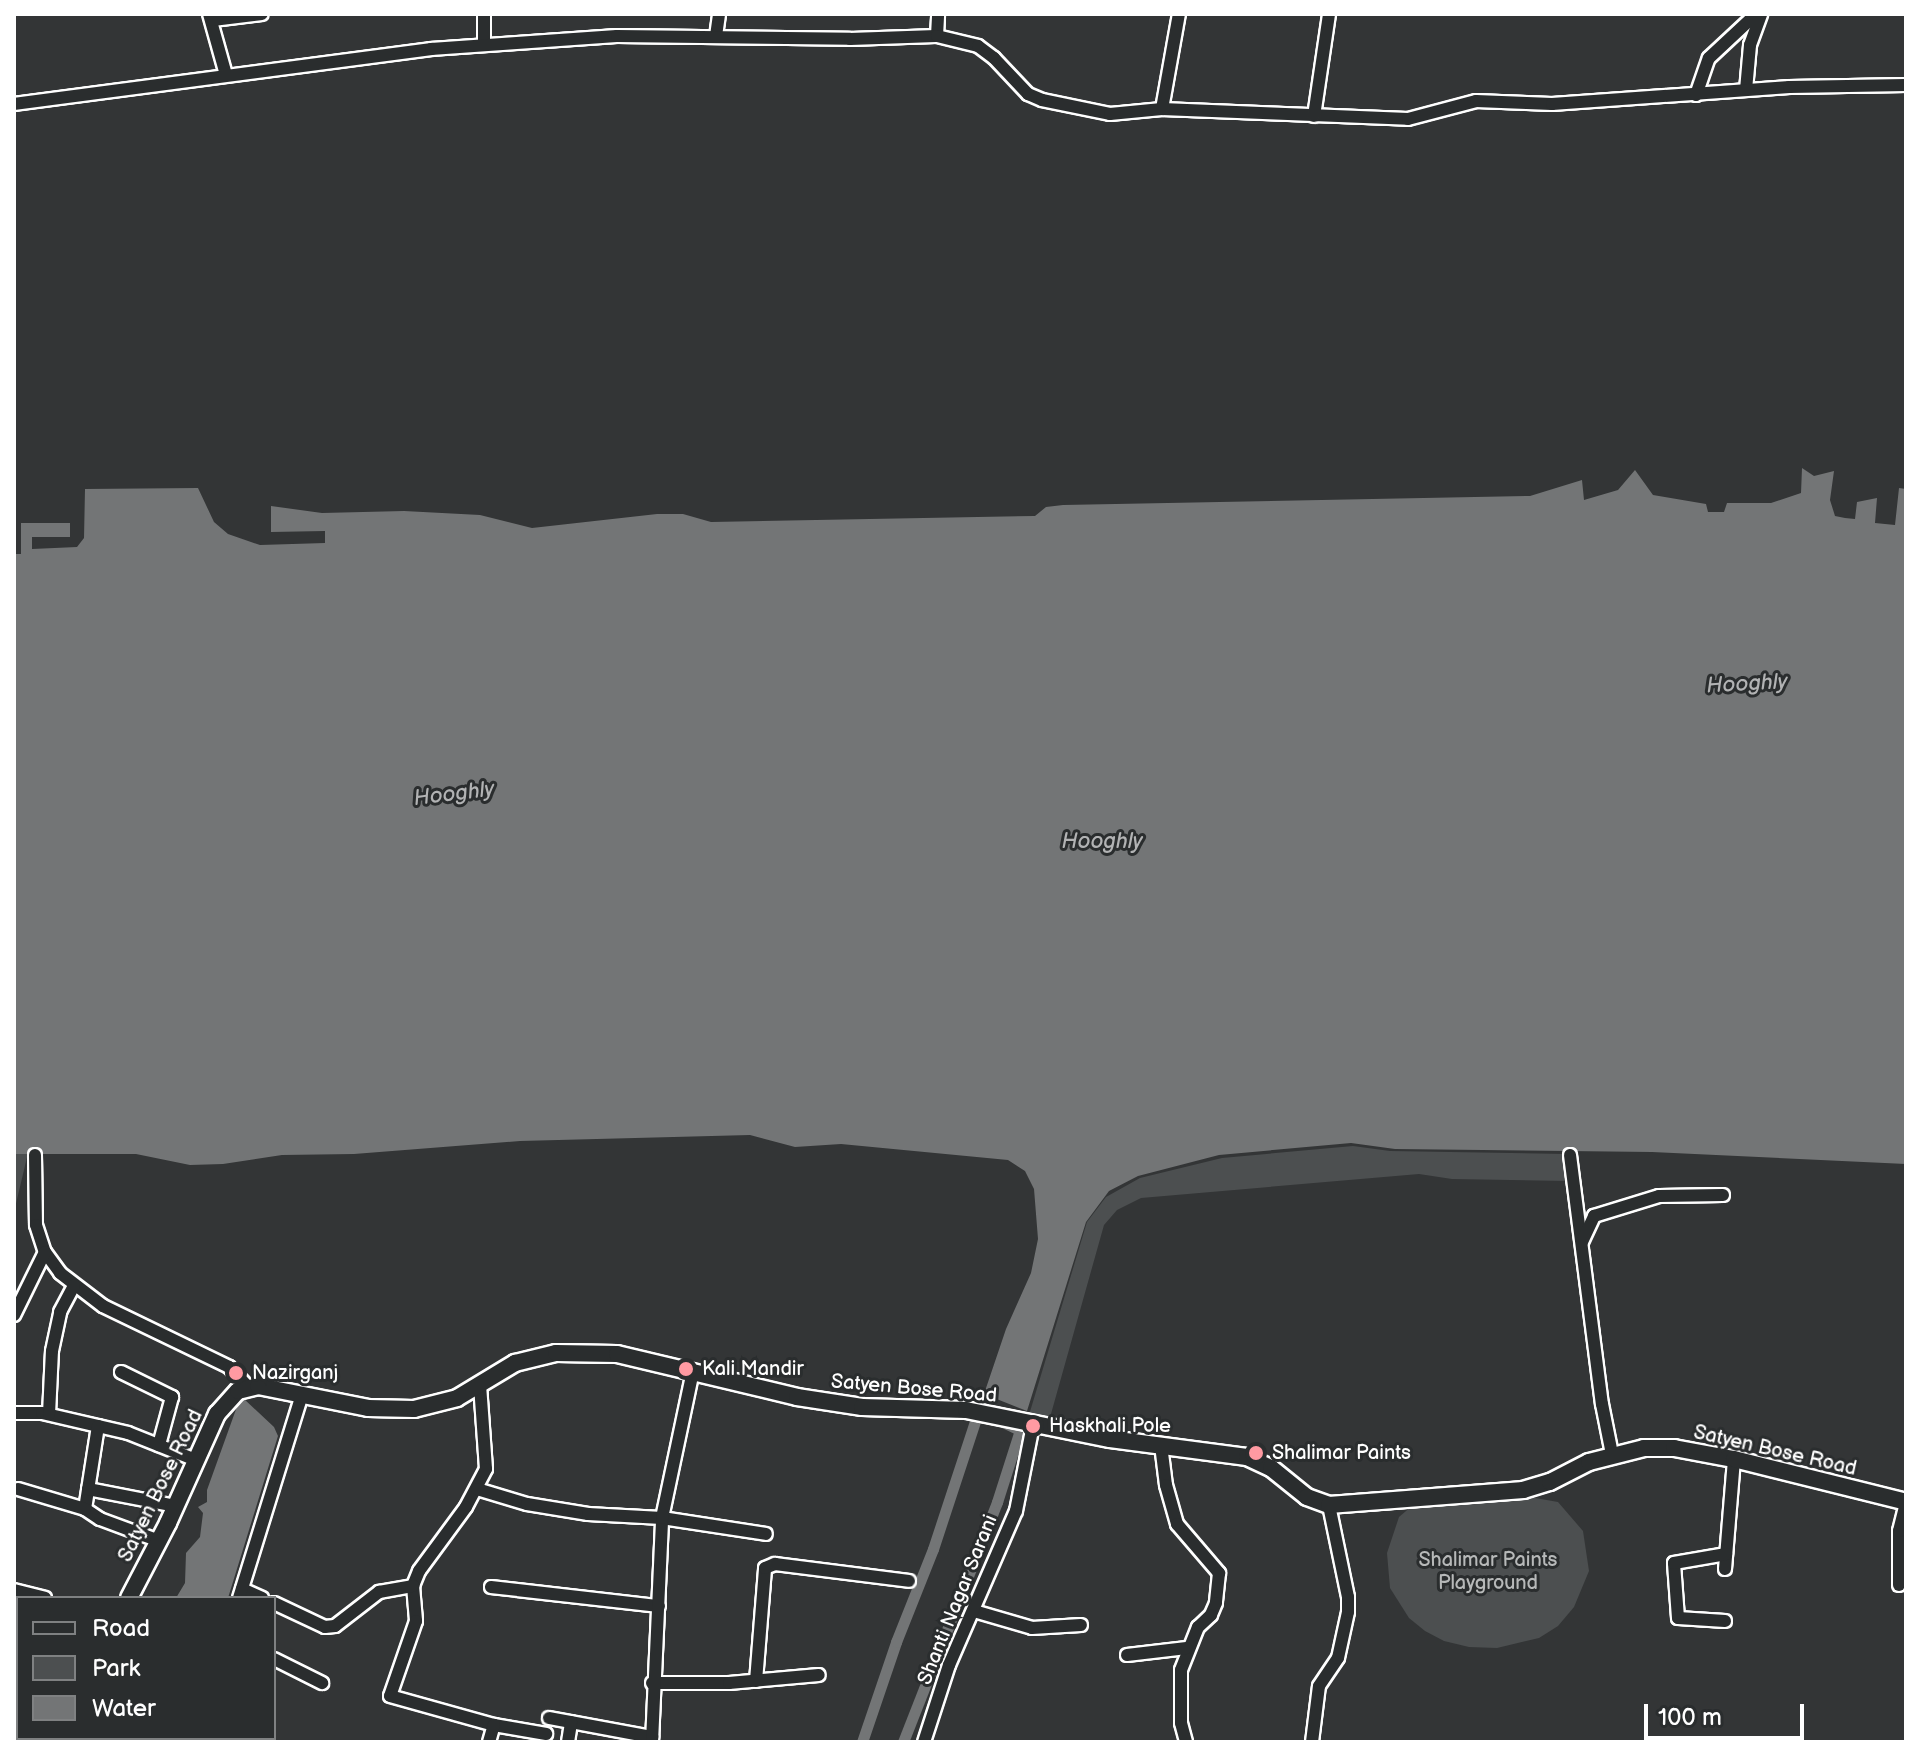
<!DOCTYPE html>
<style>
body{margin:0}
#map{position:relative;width:1920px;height:1756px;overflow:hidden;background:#333536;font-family:"Balsamiq Sans",sans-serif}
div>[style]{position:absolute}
.green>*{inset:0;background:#4c4f50}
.water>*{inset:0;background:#737576}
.canal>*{height:11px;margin:-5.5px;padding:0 5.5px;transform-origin:5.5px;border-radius:5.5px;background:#737576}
.roads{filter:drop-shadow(2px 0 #fff) drop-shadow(-2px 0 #fff) drop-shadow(0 2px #fff) drop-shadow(0 -2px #fff)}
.minor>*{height:12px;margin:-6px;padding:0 6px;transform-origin:6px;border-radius:6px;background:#2a2d2e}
.major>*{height:16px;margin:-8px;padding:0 8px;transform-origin:8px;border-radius:8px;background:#2a2d2e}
.dots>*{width:22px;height:22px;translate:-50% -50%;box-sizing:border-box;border:4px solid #2a2d2e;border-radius:50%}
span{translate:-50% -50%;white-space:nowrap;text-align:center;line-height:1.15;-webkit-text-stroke:6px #2a2d2e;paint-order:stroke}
.poi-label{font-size:20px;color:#fff}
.left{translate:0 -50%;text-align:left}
.street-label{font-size:20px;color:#fff}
.park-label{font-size:20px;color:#b7b9b9}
.water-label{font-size:22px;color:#b2b3b4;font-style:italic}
.frame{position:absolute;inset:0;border:16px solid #fff;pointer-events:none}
.legend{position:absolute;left:16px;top:1596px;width:260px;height:144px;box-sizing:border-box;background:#2a2d2e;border:2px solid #7f8182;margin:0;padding:10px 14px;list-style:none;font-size:24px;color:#fff}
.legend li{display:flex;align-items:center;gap:16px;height:40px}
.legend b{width:40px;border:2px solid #7f8182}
.scale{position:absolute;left:1644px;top:1704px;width:160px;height:36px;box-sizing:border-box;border:4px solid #fff;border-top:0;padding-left:10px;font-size:24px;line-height:28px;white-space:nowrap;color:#fff;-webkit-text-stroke:6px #2a2d2e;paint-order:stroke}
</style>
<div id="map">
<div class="green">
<div style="clip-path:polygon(1353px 1146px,1390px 1151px,1565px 1154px,1569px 1181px,1452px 1179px,1419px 1174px,1141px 1198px,1117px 1210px,1104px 1225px,1049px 1421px,1029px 1415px,1087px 1222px,1106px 1197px,1140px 1178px,1222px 1158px)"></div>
<div style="clip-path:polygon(28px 1153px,14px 1212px,14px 1154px)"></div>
<div style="clip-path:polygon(1512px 1494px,1558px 1502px,1583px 1531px,1589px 1571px,1574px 1607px,1558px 1626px,1539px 1638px,1497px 1648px,1469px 1647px,1444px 1641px,1425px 1631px,1409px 1618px,1390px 1588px,1387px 1553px,1399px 1517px,1413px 1505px)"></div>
</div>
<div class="water">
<div style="clip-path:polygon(1802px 468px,1814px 476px,1834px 471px,1830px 500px,1835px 516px,1845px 518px,1855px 519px,1857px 502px,1877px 498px,1875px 523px,1895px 525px,1899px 488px,1906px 489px,1906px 1164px,1652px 1152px,1395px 1149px,1351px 1143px,1219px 1155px,1138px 1176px,1109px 1191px,1086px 1222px,1027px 1411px,984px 1394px,1006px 1329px,1031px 1273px,1038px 1239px,1034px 1189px,1025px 1171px,1008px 1160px,841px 1144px,795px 1147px,750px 1135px,520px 1141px,354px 1154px,282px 1155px,223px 1164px,190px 1165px,136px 1154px,14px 1154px,14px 554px,21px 554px,21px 523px,70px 523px,70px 537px,32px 537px,32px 549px,77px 547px,84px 538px,85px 489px,198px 488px,214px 522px,228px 534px,260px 545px,325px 543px,325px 531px,271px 532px,271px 506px,322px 513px,404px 511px,480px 515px,532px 528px,657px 514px,683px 514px,711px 522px,1035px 516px,1046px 507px,1063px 505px,1530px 496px,1582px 480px,1584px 500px,1618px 490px,1635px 470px,1653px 495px,1706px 504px,1708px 512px,1724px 512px,1727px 503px,1771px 503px,1801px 493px)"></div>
<div style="clip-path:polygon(243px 1398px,274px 1427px,278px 1436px,228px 1598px,176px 1598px,185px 1583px,186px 1553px,200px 1537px,203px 1513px,198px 1507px,207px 1502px,207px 1490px,239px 1401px)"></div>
</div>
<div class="canal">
<div style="left:862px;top:1742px;width:106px;rotate:-71.2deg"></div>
<div style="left:896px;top:1642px;width:100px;rotate:-68.3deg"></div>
<div style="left:933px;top:1549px;width:144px;rotate:-71.8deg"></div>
<div style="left:978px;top:1412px;width:5px;rotate:22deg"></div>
<div style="left:903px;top:1742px;width:258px;rotate:-68.6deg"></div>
<div style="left:997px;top:1502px;width:76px;rotate:-72.3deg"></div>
<div style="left:1020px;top:1430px;width:19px;rotate:-155deg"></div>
</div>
<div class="roads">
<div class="minor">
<div style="left:209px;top:14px;width:63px;rotate:74.4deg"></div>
<div style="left:213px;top:20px;width:49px;rotate:-7deg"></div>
<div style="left:716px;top:36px;width:22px;rotate:-82deg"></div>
<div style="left:937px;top:36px;width:22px;rotate:-87deg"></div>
<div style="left:484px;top:43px;width:29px;rotate:-90deg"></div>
<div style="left:1746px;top:90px;width:45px;rotate:-84.9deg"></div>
<div style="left:1750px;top:45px;width:33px;rotate:-70deg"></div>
<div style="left:1696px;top:95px;width:39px;rotate:-71deg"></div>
<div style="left:1709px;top:58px;width:64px;rotate:-43.1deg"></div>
<div style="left:14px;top:104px;width:421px;rotate:-7.5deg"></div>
<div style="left:431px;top:49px;width:186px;rotate:-4deg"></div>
<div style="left:617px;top:36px;width:233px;rotate:0.7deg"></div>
<div style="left:850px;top:39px;width:87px;rotate:-2deg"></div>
<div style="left:937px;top:36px;width:42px;rotate:13.7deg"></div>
<div style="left:978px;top:46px;width:20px;rotate:37deg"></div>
<div style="left:994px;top:58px;width:50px;rotate:46.6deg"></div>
<div style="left:1028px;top:94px;width:15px;rotate:23deg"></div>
<div style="left:1042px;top:100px;width:69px;rotate:11.6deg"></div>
<div style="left:1110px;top:114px;width:52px;rotate:-5.5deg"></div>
<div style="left:1162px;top:109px;width:246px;rotate:2.3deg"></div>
<div style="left:1408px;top:119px;width:70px;rotate:-14.8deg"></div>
<div style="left:1476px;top:101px;width:76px;rotate:2.3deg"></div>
<div style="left:1552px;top:104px;width:238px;rotate:-4.1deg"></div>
<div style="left:1789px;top:87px;width:117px;rotate:-1deg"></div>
<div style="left:1162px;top:109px;width:97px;rotate:-79.9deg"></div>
<div style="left:1314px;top:116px;width:103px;rotate:-81.6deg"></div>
<div style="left:35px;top:1155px;width:70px;rotate:89.2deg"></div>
<div style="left:36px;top:1225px;width:28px;rotate:72deg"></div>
<div style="left:45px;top:1252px;width:26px;rotate:54deg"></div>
<div style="left:60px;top:1273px;width:54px;rotate:37.5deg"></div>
<div style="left:103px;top:1306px;width:140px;rotate:25.8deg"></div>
<div style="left:229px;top:1367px;width:28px;rotate:46deg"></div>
<div style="left:1570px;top:1155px;width:251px;rotate:82.7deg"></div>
<div style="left:1602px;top:1404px;width:51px;rotate:78.7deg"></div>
<div style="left:1582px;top:1242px;width:29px;rotate:-65deg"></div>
<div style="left:1594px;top:1216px;width:68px;rotate:-17.1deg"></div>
<div style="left:1659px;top:1196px;width:64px;rotate:-0.9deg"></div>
<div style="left:14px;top:1315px;width:70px;rotate:-63.8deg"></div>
<div style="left:121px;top:1372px;width:57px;rotate:26.1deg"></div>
<div style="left:172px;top:1397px;width:50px;rotate:105.2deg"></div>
<div style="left:480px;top:1385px;width:84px;rotate:85.9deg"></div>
<div style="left:486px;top:1469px;width:43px;rotate:117.8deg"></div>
<div style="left:466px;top:1507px;width:79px;rotate:126.3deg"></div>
<div style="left:419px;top:1571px;width:16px;rotate:112deg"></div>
<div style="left:413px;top:1586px;width:35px;rotate:85deg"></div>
<div style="left:416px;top:1621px;width:79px;rotate:109.1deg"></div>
<div style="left:390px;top:1696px;width:108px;rotate:15.6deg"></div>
<div style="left:494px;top:1725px;width:53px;rotate:9.8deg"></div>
<div style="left:14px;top:1413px;width:28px"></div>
<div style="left:42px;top:1413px;width:88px;rotate:13.1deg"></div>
<div style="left:128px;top:1433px;width:73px;rotate:21.7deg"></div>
<div style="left:49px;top:1414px;width:63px;rotate:-87.3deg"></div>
<div style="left:52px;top:1351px;width:40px;rotate:-78deg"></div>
<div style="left:60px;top:1312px;width:30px;rotate:-62deg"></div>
<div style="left:98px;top:1426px;width:84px;rotate:98.9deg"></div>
<div style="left:85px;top:1509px;width:18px;rotate:34deg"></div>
<div style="left:100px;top:1519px;width:63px;rotate:20.4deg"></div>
<div style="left:1161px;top:1445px;width:40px;rotate:82.9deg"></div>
<div style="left:1166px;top:1485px;width:41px;rotate:74.2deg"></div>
<div style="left:1177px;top:1524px;width:65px;rotate:49.4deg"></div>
<div style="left:1219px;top:1573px;width:30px;rotate:96deg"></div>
<div style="left:1216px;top:1603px;width:13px;rotate:113deg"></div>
<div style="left:1211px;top:1615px;width:18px;rotate:137deg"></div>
<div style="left:1198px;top:1627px;width:46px;rotate:111.6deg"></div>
<div style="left:1181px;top:1670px;width:53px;rotate:90deg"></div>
<div style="left:1181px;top:1723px;width:20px;rotate:75deg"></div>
<div style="left:18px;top:1489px;width:70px;rotate:16.6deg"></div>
<div style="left:88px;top:1489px;width:90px;rotate:10.9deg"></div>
<div style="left:477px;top:1489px;width:52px;rotate:16.7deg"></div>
<div style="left:527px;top:1504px;width:62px;rotate:9.3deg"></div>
<div style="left:588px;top:1514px;width:74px;rotate:3.1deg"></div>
<div style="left:662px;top:1518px;width:105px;rotate:8.7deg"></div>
<div style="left:1725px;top:1569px;width:110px;rotate:-85.3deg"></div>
<div style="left:1899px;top:1585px;width:54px;rotate:-90deg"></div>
<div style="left:1899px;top:1531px;width:30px;rotate:-76deg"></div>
<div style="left:491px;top:1587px;width:169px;rotate:6.5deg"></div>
<div style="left:242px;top:1589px;width:22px;rotate:24deg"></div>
<div style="left:14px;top:1590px;width:32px;rotate:14deg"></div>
<div style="left:239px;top:1598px;width:213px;rotate:-72.8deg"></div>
<div style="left:274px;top:1603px;width:56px;rotate:25.2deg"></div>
<div style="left:325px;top:1627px;width:10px;rotate:-6deg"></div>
<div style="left:335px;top:1626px;width:56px;rotate:-37.7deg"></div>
<div style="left:379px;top:1592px;width:35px;rotate:-10deg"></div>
<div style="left:974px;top:1611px;width:60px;rotate:16.3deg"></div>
<div style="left:1032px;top:1628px;width:49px;rotate:-3.5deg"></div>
<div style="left:1725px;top:1621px;width:47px;rotate:-176.3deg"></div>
<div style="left:1678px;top:1618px;width:55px;rotate:-94.2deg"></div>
<div style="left:1674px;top:1563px;width:53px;rotate:-9.8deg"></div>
<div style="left:1127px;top:1655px;width:60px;rotate:-6.7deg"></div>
<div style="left:274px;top:1659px;width:54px;rotate:26.6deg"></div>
<div style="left:14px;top:1667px;width:4px"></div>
<div style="left:756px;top:1681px;width:113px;rotate:-85.4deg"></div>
<div style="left:765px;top:1568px;width:11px;rotate:-22deg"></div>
<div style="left:775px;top:1564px;width:135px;rotate:7.2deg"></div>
<div style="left:652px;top:1683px;width:77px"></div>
<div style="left:729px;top:1683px;width:90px;rotate:-5.1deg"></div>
<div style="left:14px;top:1697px;width:4px;rotate:14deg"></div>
<div style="left:549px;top:1718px;width:105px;rotate:10.5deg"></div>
<div style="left:262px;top:1738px;width:7px;rotate:34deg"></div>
<div style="left:190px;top:1742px;width:4px;rotate:-76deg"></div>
<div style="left:489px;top:1742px;width:18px;rotate:-74deg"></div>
<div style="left:568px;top:1742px;width:20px;rotate:-81deg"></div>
<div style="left:652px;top:1742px;width:224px;rotate:-87.4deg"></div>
<div style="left:662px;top:1518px;width:150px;rotate:-78.1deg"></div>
<div style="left:924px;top:1742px;width:81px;rotate:-72deg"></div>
<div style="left:949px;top:1665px;width:168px;rotate:-66.5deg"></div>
<div style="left:1016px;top:1511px;width:88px;rotate:-78.8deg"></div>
<div style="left:1312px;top:1742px;width:56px;rotate:-82.9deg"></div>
<div style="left:1319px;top:1686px;width:34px;rotate:-56deg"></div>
<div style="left:1338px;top:1658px;width:47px;rotate:-77.7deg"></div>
<div style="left:1348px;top:1612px;width:15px;rotate:-90deg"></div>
<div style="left:1348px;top:1597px;width:94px;rotate:-101.7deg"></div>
</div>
<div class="major">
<div style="left:129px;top:1598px;width:85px;rotate:-62.5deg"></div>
<div style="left:168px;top:1523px;width:120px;rotate:-65.8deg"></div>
<div style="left:217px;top:1414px;width:31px;rotate:-48deg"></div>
<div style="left:238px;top:1391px;width:21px;rotate:-14deg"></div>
<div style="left:258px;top:1386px;width:112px;rotate:11.3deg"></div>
<div style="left:368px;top:1408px;width:46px;rotate:1.2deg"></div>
<div style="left:414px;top:1409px;width:44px;rotate:-14.3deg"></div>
<div style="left:457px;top:1398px;width:68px;rotate:-31.1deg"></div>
<div style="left:515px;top:1363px;width:42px;rotate:-13.7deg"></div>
<div style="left:556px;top:1353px;width:61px;rotate:0.9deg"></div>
<div style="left:617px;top:1354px;width:185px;rotate:13.4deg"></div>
<div style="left:797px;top:1397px;width:66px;rotate:8.7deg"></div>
<div style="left:862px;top:1407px;width:104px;rotate:1.7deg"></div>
<div style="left:966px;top:1410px;width:147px;rotate:11.4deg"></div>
<div style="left:1110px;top:1439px;width:138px;rotate:7.5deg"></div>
<div style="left:1247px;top:1457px;width:26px;rotate:25deg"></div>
<div style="left:1271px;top:1468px;width:46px;rotate:38.9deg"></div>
<div style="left:1307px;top:1497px;width:23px;rotate:20deg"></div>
<div style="left:1329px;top:1505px;width:195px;rotate:-4.4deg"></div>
<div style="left:1523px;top:1490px;width:28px;rotate:-17deg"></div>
<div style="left:1550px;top:1482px;width:44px;rotate:-27.1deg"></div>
<div style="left:1589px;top:1462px;width:57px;rotate:-14.3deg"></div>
<div style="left:1644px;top:1448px;width:30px"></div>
<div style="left:1674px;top:1448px;width:61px;rotate:10.4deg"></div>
<div style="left:1734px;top:1459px;width:177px;rotate:14deg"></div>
<div style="left:59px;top:1742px;width:4px;rotate:-63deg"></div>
</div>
</div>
<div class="dots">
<div style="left:686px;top:1369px;background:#ff9aa2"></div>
<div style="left:236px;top:1373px;background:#ff9aa2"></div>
<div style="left:1033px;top:1426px;background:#ff9aa2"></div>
<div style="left:1256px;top:1453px;background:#ff9aa2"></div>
</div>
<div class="poi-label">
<span class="left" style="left:702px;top:1369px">Kali Mandir</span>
<span class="left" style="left:252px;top:1373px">Nazirganj</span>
<span class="left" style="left:1049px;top:1426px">Haskhali Pole</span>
<span class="left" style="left:1272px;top:1453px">Shalimar Paints</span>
</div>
<div class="street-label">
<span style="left:914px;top:1389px;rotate:5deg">Satyen Bose Road</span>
<span style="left:1775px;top:1451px;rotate:13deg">Satyen Bose Road</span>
<span style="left:161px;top:1486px;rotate:-64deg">Satyen Bose Road</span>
<span style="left:958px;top:1600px;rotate:-68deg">Shanti Nagar Sarani</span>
</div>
<div class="park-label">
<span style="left:1488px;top:1572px">Shalimar Paints<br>Playground</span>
</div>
<div class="water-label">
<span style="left:1747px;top:684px;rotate:-3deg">Hooghly</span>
<span style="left:454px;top:794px;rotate:-7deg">Hooghly</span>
<span style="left:1102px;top:842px">Hooghly</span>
</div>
<div class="frame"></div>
<ul class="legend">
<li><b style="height:10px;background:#2a2d2e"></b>Road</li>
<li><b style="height:22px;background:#4c4f50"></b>Park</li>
<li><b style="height:22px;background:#737576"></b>Water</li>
</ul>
<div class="scale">100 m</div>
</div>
